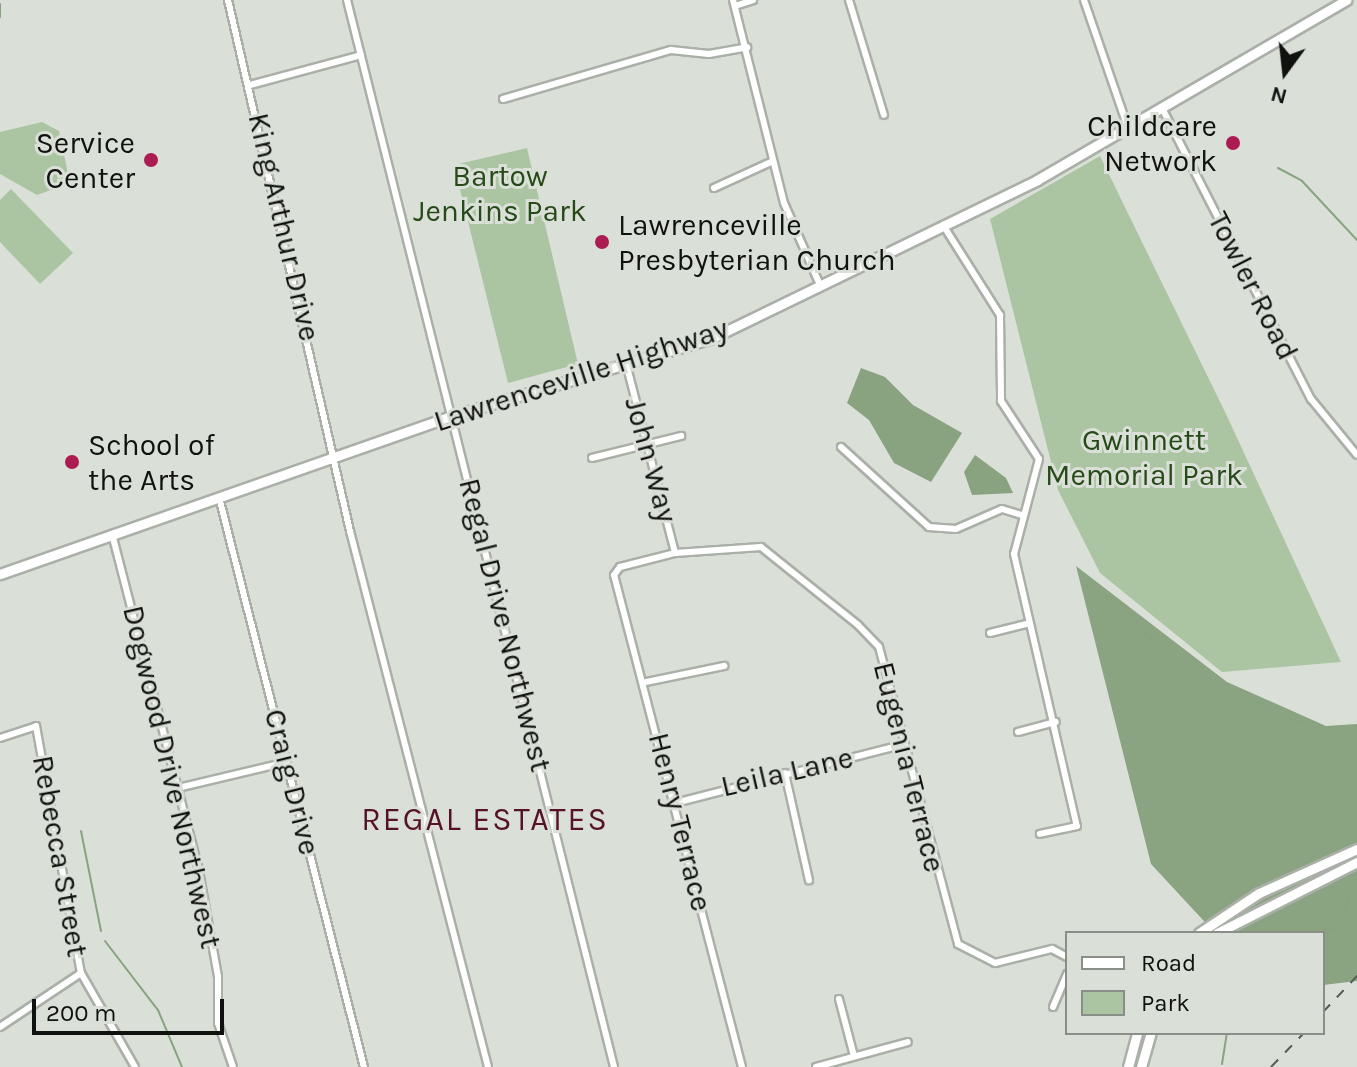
<!DOCTYPE html>
<style>
body{margin:0}
#map{position:relative;width:1357px;height:1067px;overflow:hidden;background:#dae0d8;font-family:Karla,sans-serif}
div>[style]{position:absolute}
.green>*{inset:0;background:#abc5a2}
.forest>*{inset:0;background:#8aa481}
.water>*{inset:0;background:#89a280}
.stream>*{height:2px;margin:-1px;padding:0 1px;transform-origin:1px;border-radius:1px;background:#89a280}
.roads{filter:drop-shadow(2px 0 #aab0a8) drop-shadow(-2px 0 #aab0a8) drop-shadow(0 2px #aab0a8) drop-shadow(0 -2px #aab0a8)}
.minor>*{height:6px;margin:-3px;padding:0 3px;transform-origin:3px;border-radius:3px;background:#fff}
.primary>*{height:9px;margin:-4.5px;padding:0 4.5px;transform-origin:4.5px;border-radius:4.5px;background:#fff}
.rail>*{height:2px;margin-top:-1px;transform-origin:0;background:repeating-linear-gradient(90deg,#575b56 0 10px,transparent 0 20px)}
.dots>*{width:22px;height:22px;translate:-50% -50%;box-sizing:border-box;border:4px solid #dae0d8;border-radius:50%}
span{translate:-50% -50%;white-space:nowrap;text-align:center;line-height:1.15;-webkit-text-stroke:6px #dae0d8;paint-order:stroke}
.poi-label{font-size:30px;color:#10120f}
.right{translate:-100% -50%;text-align:right}
.left{translate:0 -50%;text-align:left}
.park-label{font-size:30px;color:#274a19}
.street-label{font-size:30px;color:#10120f}
.neighbourhood-label{font-size:32px;color:#561229;letter-spacing:2px}
.legend{position:absolute;left:1065px;top:931px;width:260px;height:104px;box-sizing:border-box;background:#dae0d8;border:2px solid #898e88;margin:0;padding:10px 14px;list-style:none;font-size:24px;color:#10120f}
.legend li{display:flex;align-items:center;gap:16px;height:40px}
.legend b{width:40px;border:2px solid #898e88}
.north{position:absolute;left:1245px;top:32px;width:80px;height:80px;-webkit-text-stroke:6px #dae0d8;paint-order:stroke;rotate:195deg;font-size:22px;font-weight:700;line-height:32px;text-align:center;color:#10120f}
.north::after{content:'';display:block;margin:auto;width:28px;height:36px;background:#10120f;clip-path:polygon(50% 0,100% 100%,50% 72%,0 100%)}
.scale{position:absolute;left:32px;top:999px;width:192px;height:36px;box-sizing:border-box;border:4px solid #10120f;border-top:0;padding-left:10px;font-size:24px;line-height:28px;white-space:nowrap;color:#10120f;-webkit-text-stroke:6px #dae0d8;paint-order:stroke}
</style>
<div id="map">
<div class="green">
<div style="clip-path:polygon(42px 122px,59px 131px,70px 183px,37px 195px,0 174px,0 132px)"></div>
<div style="clip-path:polygon(527px 148px,578px 364px,508px 383px,454px 165px)"></div>
<div style="clip-path:polygon(1100px 156px,1226px 414px,1341px 662px,1222px 672px,1100px 573px,1058px 490px,990px 219px)"></div>
<div style="clip-path:polygon(11px 189px,73px 253px,40px 284px,0 242px,0 200px)"></div>
</div>
<div class="forest">
<div style="clip-path:polygon(1076px 566px,1227px 682px,1326px 726px,1357px 724px,1357px 981px,1323px 985px,1323px 933px,1215px 933px,1151px 864px)"></div>
</div>
<div class="water">
<div style="clip-path:polygon(861px 368px,885px 377px,913px 405px,962px 433px,931px 482px,894px 463px,869px 420px,847px 403px)"></div>
<div style="clip-path:polygon(975px 455px,1006px 478px,1013px 493px,972px 495px,964px 472px)"></div>
</div>
<div class="stream">
<div style="left:0;top:4px;width:13px;rotate:90deg"></div>
<div style="left:1278px;top:168px;width:27px;rotate:28deg"></div>
<div style="left:1302px;top:181px;width:81px;rotate:47deg"></div>
<div style="left:1087px;top:587px;width:38px;rotate:25deg"></div>
<div style="left:1121px;top:603px;width:45px;rotate:51.3deg"></div>
<div style="left:1149px;top:638px;width:87px;rotate:34.2deg"></div>
<div style="left:1221px;top:687px;width:57px;rotate:27deg"></div>
<div style="left:1272px;top:713px;width:89px;rotate:17.6deg"></div>
<div style="left:81px;top:831px;width:102px;rotate:78.7deg"></div>
<div style="left:1313px;top:933px;width:26px;rotate:-11deg"></div>
<div style="left:1339px;top:928px;width:48px;rotate:-71.9deg"></div>
<div style="left:105px;top:941px;width:87px;rotate:52.5deg"></div>
<div style="left:158px;top:1010px;width:62px;rotate:67.2deg"></div>
<div style="left:1222px;top:1064px;width:31px;rotate:-81deg"></div>
</div>
<div class="roads">
<div class="minor">
<div style="left:228px;top:0;width:545px;rotate:77.06deg"></div>
<div style="left:350px;top:531px;width:553px;rotate:75.56deg"></div>
<div style="left:347px;top:0;width:1100px;rotate:75.95deg"></div>
<div style="left:733px;top:0;width:209px;rotate:75.9deg"></div>
<div style="left:784px;top:203px;width:90px;rotate:66.3deg"></div>
<div style="left:849px;top:0;width:120px;rotate:73.1deg"></div>
<div style="left:1084px;top:0;width:135px;rotate:71deg"></div>
<div style="left:735px;top:6px;width:19px;rotate:-18deg"></div>
<div style="left:250px;top:85px;width:115px;rotate:-15.1deg"></div>
<div style="left:503px;top:99px;width:175px;rotate:-16.3deg"></div>
<div style="left:671px;top:50px;width:38px;rotate:6deg"></div>
<div style="left:709px;top:54px;width:39px;rotate:-10deg"></div>
<div style="left:1162px;top:108px;width:327px;rotate:62.9deg"></div>
<div style="left:1311px;top:399px;width:72px;rotate:50.6deg"></div>
<div style="left:714px;top:188px;width:65px;rotate:-24.6deg"></div>
<div style="left:943px;top:225px;width:107px;rotate:57.7deg"></div>
<div style="left:1000px;top:315px;width:86px;rotate:89.3deg"></div>
<div style="left:1001px;top:401px;width:69px;rotate:56.8deg"></div>
<div style="left:1039px;top:459px;width:98px;rotate:104.7deg"></div>
<div style="left:1014px;top:554px;width:279px;rotate:77deg"></div>
<div style="left:1077px;top:826px;width:38px;rotate:168deg"></div>
<div style="left:627px;top:367px;width:192px;rotate:75.5deg"></div>
<div style="left:841px;top:447px;width:119px;rotate:42.3deg"></div>
<div style="left:929px;top:527px;width:27px;rotate:4deg"></div>
<div style="left:956px;top:529px;width:50px;rotate:-23.5deg"></div>
<div style="left:1002px;top:509px;width:21px;rotate:17deg"></div>
<div style="left:592px;top:458px;width:92px;rotate:-13.9deg"></div>
<div style="left:219px;top:497px;width:588px;rotate:75.73deg"></div>
<div style="left:112px;top:534px;width:348px;rotate:75.5deg"></div>
<div style="left:199px;top:871px;width:108px;rotate:79.8deg"></div>
<div style="left:218px;top:977px;width:46px;rotate:90deg"></div>
<div style="left:218px;top:1023px;width:46px;rotate:71.2deg"></div>
<div style="left:990px;top:633px;width:41px;rotate:-14deg"></div>
<div style="left:646px;top:682px;width:80px;rotate:-11.6deg"></div>
<div style="left:1018px;top:732px;width:39px;rotate:-15deg"></div>
<div style="left:0;top:738px;width:38px;rotate:-18deg"></div>
<div style="left:36px;top:726px;width:251px;rotate:79.7deg"></div>
<div style="left:81px;top:973px;width:108px;rotate:60.1deg"></div>
<div style="left:785px;top:773px;width:110px;rotate:77.4deg"></div>
<div style="left:178px;top:788px;width:112px;rotate:-13.4deg"></div>
<div style="left:675px;top:803px;width:233px;rotate:-14.4deg"></div>
<div style="left:839px;top:999px;width:59px;rotate:75.3deg"></div>
<div style="left:1053px;top:1007px;width:36px;rotate:-67deg"></div>
<div style="left:0;top:1027px;width:97px;rotate:-33.7deg"></div>
<div style="left:742px;top:1067px;width:508px;rotate:-104.58deg"></div>
<div style="left:614px;top:575px;width:10px;rotate:-53deg"></div>
<div style="left:620px;top:567px;width:57px;rotate:-14.3deg"></div>
<div style="left:675px;top:553px;width:86px;rotate:-4deg"></div>
<div style="left:761px;top:547px;width:124px;rotate:38.8deg"></div>
<div style="left:858px;top:625px;width:30px;rotate:46deg"></div>
<div style="left:879px;top:647px;width:307px;rotate:75.1deg"></div>
<div style="left:958px;top:944px;width:42px;rotate:27.2deg"></div>
<div style="left:995px;top:963px;width:59px;rotate:-13.8deg"></div>
<div style="left:1052px;top:949px;width:17px;rotate:28deg"></div>
<div style="left:816px;top:1067px;width:95px;rotate:-15.2deg"></div>
</div>
<div class="primary">
<div style="left:0;top:574px;width:479px;rotate:-19.3deg"></div>
<div style="left:452px;top:416px;width:271px;rotate:-16.7deg"></div>
<div style="left:712px;top:338px;width:361px;rotate:-25.9deg"></div>
<div style="left:1037px;top:180px;width:358px;rotate:-30.2deg"></div>
<div style="left:1199px;top:933px;width:72px;rotate:-33.7deg"></div>
<div style="left:1259px;top:893px;width:107px;rotate:-24.2deg"></div>
<div style="left:1217px;top:933px;width:157px;rotate:-26.9deg"></div>
<div style="left:1128px;top:1067px;width:35px;rotate:-75deg"></div>
<div style="left:1141px;top:1067px;width:35px;rotate:-74deg"></div>
</div>
</div>
<div class="rail">
<div style="left:1323px;top:1012px;width:50px;rotate:-46.6deg"></div>
<div style="left:1271px;top:1067px;width:47px;rotate:-45.9deg"></div>
</div>
<div class="dots">
<div style="left:1233px;top:143px;background:#ac1c53"></div>
<div style="left:151px;top:160px;background:#ac1c53"></div>
<div style="left:602px;top:242px;background:#ac1c53"></div>
<div style="left:72px;top:462px;background:#ac1c53"></div>
</div>
<div class="poi-label">
<span class="right" style="left:1217px;top:143px">Childcare<br>Network</span>
<span class="right" style="left:135px;top:160px">Service<br>Center</span>
<span class="left" style="left:618px;top:242px">Lawrenceville<br>Presbyterian Church</span>
<span class="left" style="left:88px;top:462px">School of<br>the Arts</span>
</div>
<div class="park-label">
<span style="left:500px;top:193px">Bartow<br>Jenkins Park</span>
<span style="left:1144px;top:457px">Gwinnett<br>Memorial Park</span>
</div>
<div class="street-label">
<span style="left:284px;top:227px;rotate:77deg">King Arthur Drive</span>
<span style="left:1253px;top:286px;rotate:63deg">Towler Road</span>
<span style="left:581px;top:375px;rotate:-18deg">Lawrenceville Highway</span>
<span style="left:651px;top:460px;rotate:75deg">John Way</span>
<span style="left:505px;top:625px;rotate:76deg">Regal Drive Northwest</span>
<span style="left:909px;top:767px;rotate:76deg">Eugenia Terrace</span>
<span style="left:787px;top:772px;rotate:-13deg">Leila Lane</span>
<span style="left:172px;top:777px;rotate:77deg">Dogwood Drive Northwest</span>
<span style="left:292px;top:782px;rotate:76deg">Craig Drive</span>
<span style="left:680px;top:822px;rotate:76deg">Henry Terrace</span>
<span style="left:60px;top:856px;rotate:80deg">Rebecca Street</span>
</div>
<div class="neighbourhood-label">
<span style="left:485px;top:820px">REGAL ESTATES</span>
</div>
<ul class="legend">
<li><b style="height:10px;background:#fff"></b>Road</li>
<li><b style="height:22px;background:#abc5a2"></b>Park</li>
</ul>
<div class="north">N</div>
<div class="scale">200 m</div>
</div>
